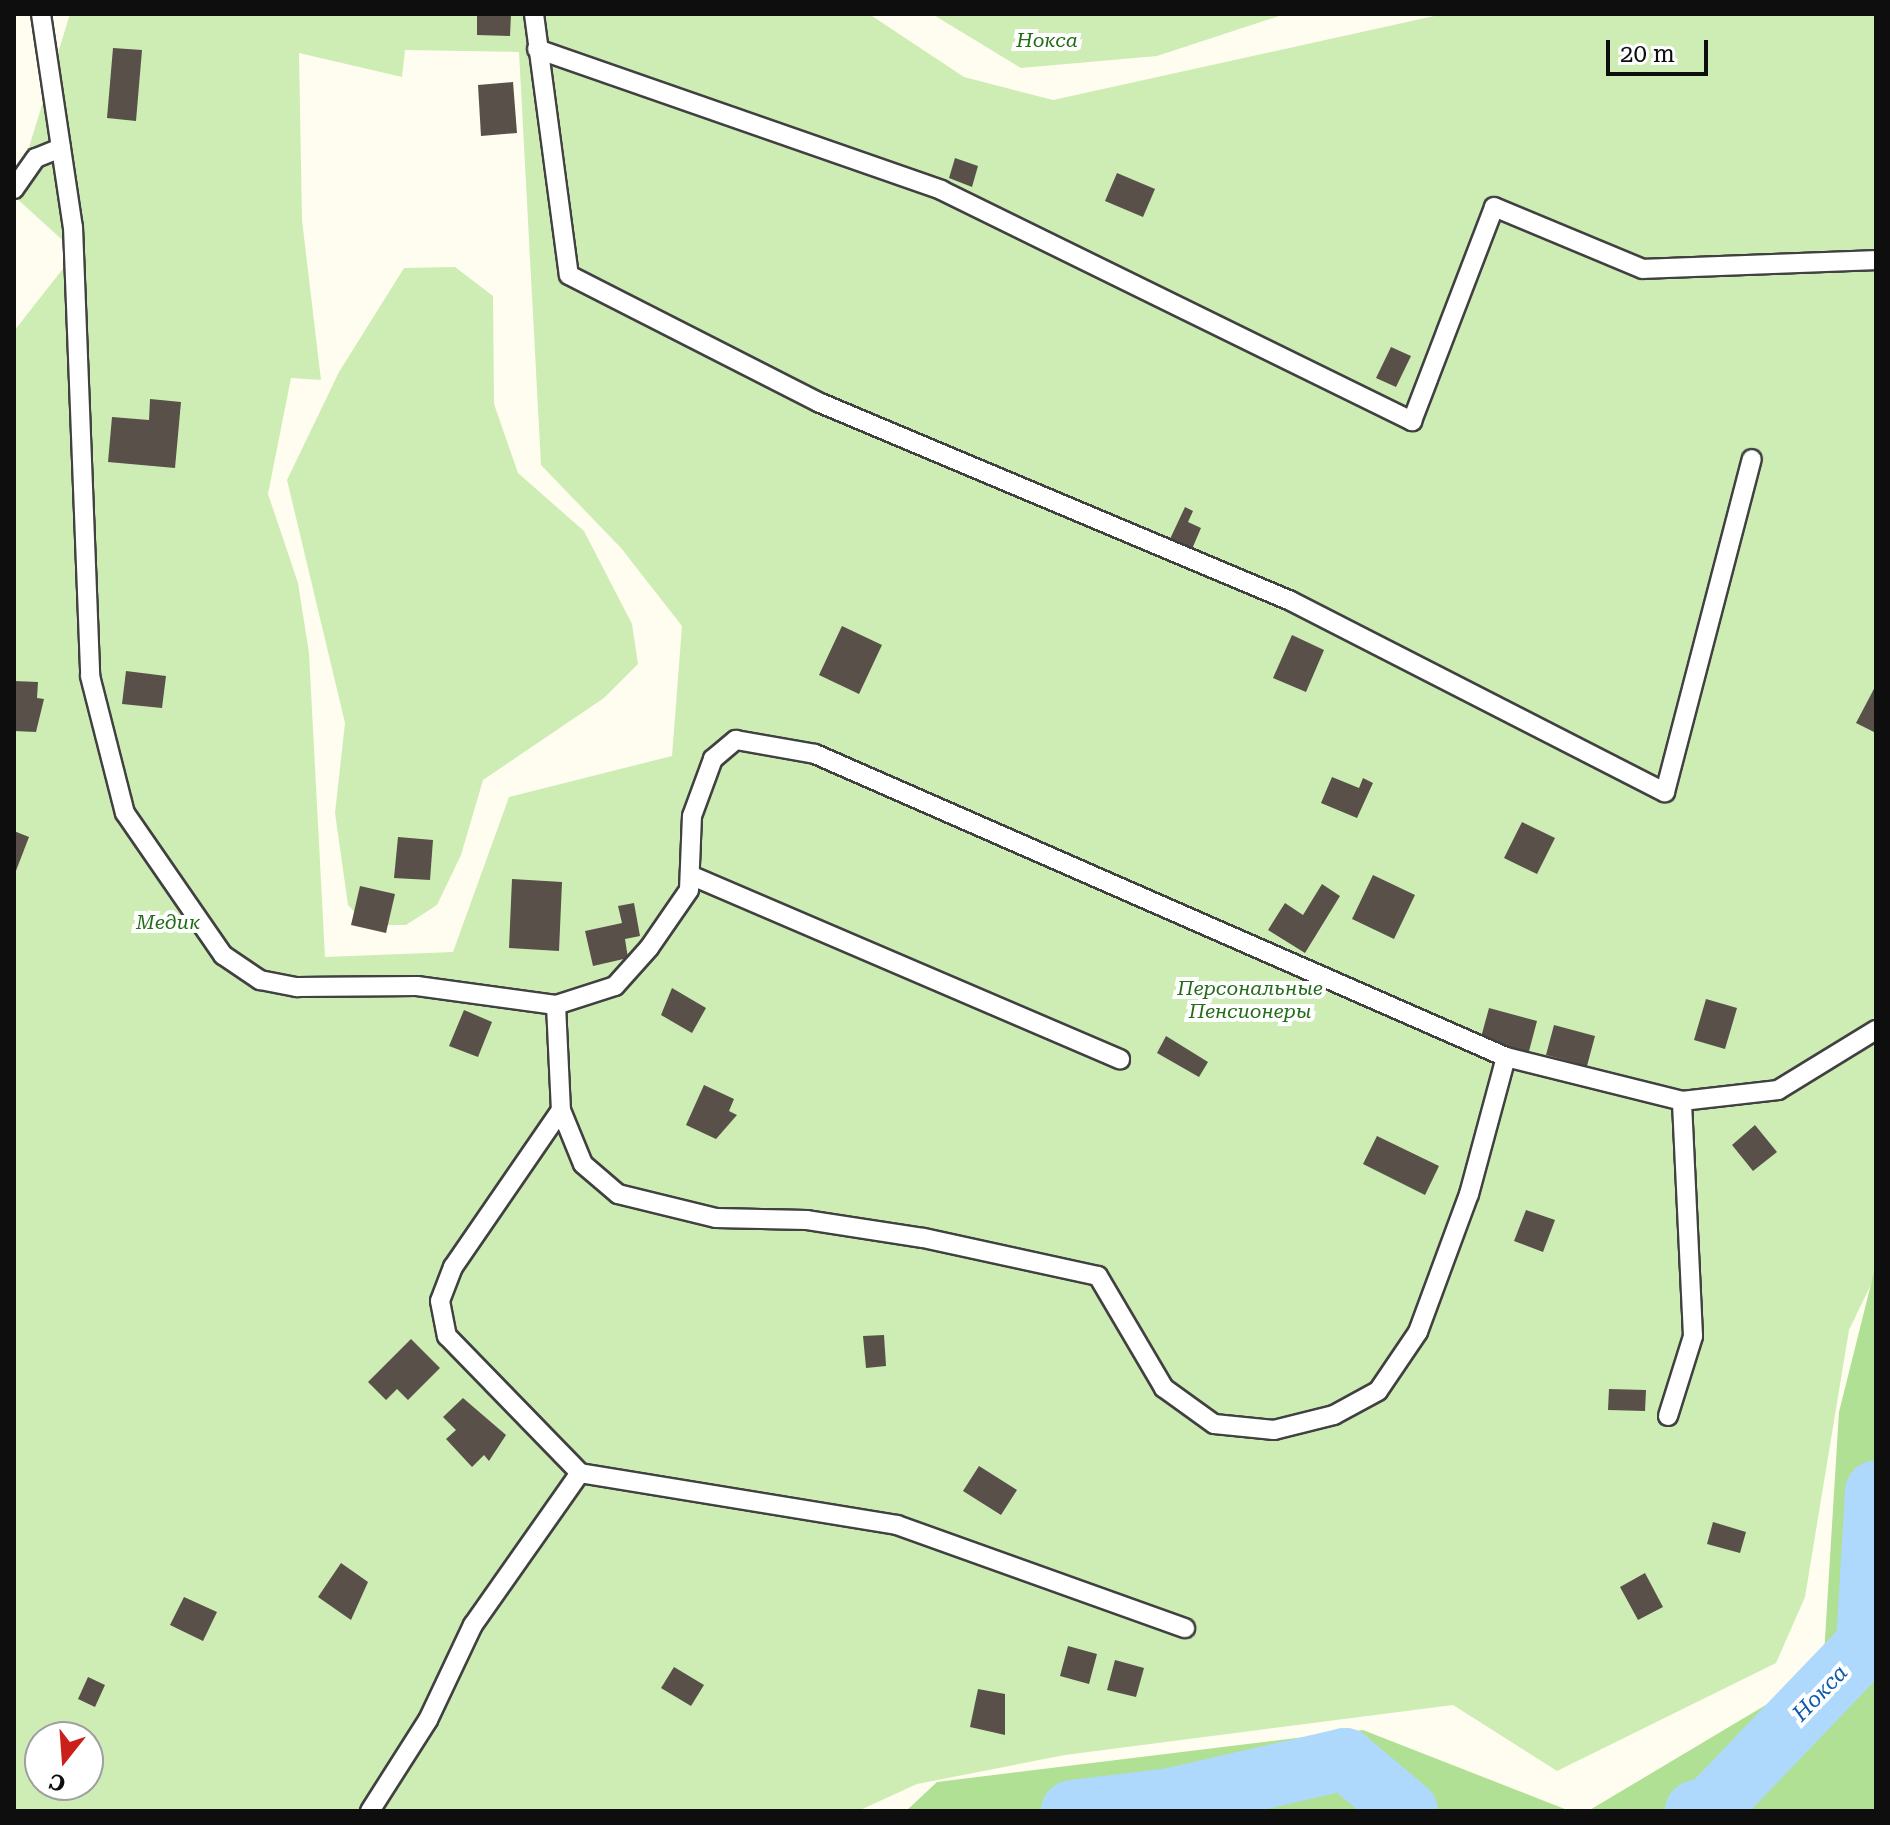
<!DOCTYPE html>
<meta charset="utf-8">
<style>
body{margin:0}
#map{position:relative;width:1890px;height:1825px;overflow:hidden;background:#fffdef;font-family:"Roboto Serif",serif}
div>[style]{position:absolute}
.green>*{inset:0;background:#ceedb5}
.forest>*{inset:0;background:#afe093}
.river>*{height:62px;margin:-31px;padding:0 31px;transform-origin:31px;border-radius:31px;background:#afd9fc}
.building>*{inset:0;background:#585049}
.roads{filter:drop-shadow(2px 0 #414141) drop-shadow(-2px 0 #414141) drop-shadow(0 2px #414141) drop-shadow(0 -2px #414141)}
.lane>*{height:18px;margin:-9px;padding:0 9px;transform-origin:9px;border-radius:9px;background:#fff}
span{translate:-50% -50%;white-space:nowrap;text-align:center;line-height:1.15;-webkit-text-stroke:8px #fff;paint-order:stroke}
.park-label{font-size:20px;color:#236c18;font-style:italic}
.water-label{font-size:22px;color:#0c59ac;font-style:italic}
.frame{position:absolute;inset:0;border:16px solid #0e0e0e;pointer-events:none}
.north{position:absolute;left:24px;top:1721px;width:80px;height:80px;box-sizing:border-box;background:#fff;border:2px solid #9f9f9f;border-radius:50%;rotate:197deg;font-size:22px;font-weight:700;line-height:32px;text-align:center;color:#0e0e0e}
.north::after{content:'';display:block;margin:auto;width:28px;height:36px;background:#cb1f19;clip-path:polygon(50% 0,100% 100%,50% 72%,0 100%)}
.scale{position:absolute;left:1606px;top:40px;width:102px;height:36px;box-sizing:border-box;border:4px solid #0e0e0e;border-top:0;padding-left:10px;font-size:24px;line-height:28px;white-space:nowrap;color:#0e0e0e;-webkit-text-stroke:6px #fff;paint-order:stroke}
</style>
<div id="map">
<div class="green">
<div style="clip-path:polygon(evenodd,70px 14px,869px 14px,964px 77px,1053px 100px,1443px 14px,1876px 14px,1876px 1274px,1849px 1330px,1805px 1597px,1776px 1663px,1557px 1771px,1453px 1705px,1065px 1755px,917px 1784px,858px 1811px,14px 1811px,14px 331px,69px 261px,70px 247px,14px 196px,70px 14px,405px 50px,519px 52px,541px 465px,621px 548px,682px 626px,672px 756px,509px 797px,453px 952px,325px 957px,309px 653px,298px 583px,268px 494px,291px 378px,321px 380px,302px 220px,299px 53px,402px 77px,405px 50px,70px 14px,40px 1737px,88px 1737px,88px 1785px,40px 1785px,40px 1737px)"></div>
<div style="clip-path:polygon(932px 14px,1285px 14px,1157px 56px,1021px 68px)"></div>
<div style="clip-path:polygon(455px 267px,493px 296px,494px 404px,518px 473px,584px 531px,632px 624px,638px 664px,604px 698px,483px 780px,461px 855px,437px 905px,406px 925px,367px 925px,348px 905px,335px 813px,345px 723px,287px 480px,339px 372px,404px 268px)"></div>
</div>
<div class="forest">
<div style="clip-path:polygon(1876px 1264px,1876px 1811px,1588px 1811px,1823px 1671px,1839px 1412px)"></div>
<div style="clip-path:polygon(1363px 1730px,1570px 1811px,906px 1811px,937px 1782px)"></div>
</div>
<div class="river">
<div style="left:1072px;top:1811px;width:100px;rotate:-6.9deg"></div>
<div style="left:1171px;top:1799px;width:179px;rotate:-12.9deg"></div>
<div style="left:1345px;top:1759px;width:81px;rotate:40deg"></div>
<div style="left:1696px;top:1811px;width:14px;rotate:-12deg"></div>
<div style="left:1710px;top:1808px;width:227px;rotate:-46.2deg"></div>
<div style="left:1867px;top:1644px;width:153px;rotate:-86.6deg"></div>
</div>
<div class="building">
<div style="clip-path:polygon(477px 14px,511px 14px,510px 36px,477px 35px)"></div>
<div style="clip-path:polygon(113px 48px,142px 50px,136px 121px,107px 118px)"></div>
<div style="clip-path:polygon(513px 82px,517px 133px,481px 136px,478px 85px)"></div>
<div style="clip-path:polygon(955px 158px,978px 166px,972px 187px,949px 178px)"></div>
<div style="clip-path:polygon(1117px 173px,1155px 189px,1143px 217px,1105px 201px)"></div>
<div style="clip-path:polygon(1391px 347px,1411px 356px,1396px 387px,1376px 378px)"></div>
<div style="clip-path:polygon(150px 399px,181px 402px,175px 468px,108px 462px,112px 417px,149px 420px)"></div>
<div style="clip-path:polygon(1185px 507px,1193px 511px,1188px 522px,1201px 528px,1192px 549px,1170px 539px)"></div>
<div style="clip-path:polygon(842px 626px,882px 645px,859px 694px,819px 675px)"></div>
<div style="clip-path:polygon(1292px 635px,1324px 650px,1306px 692px,1273px 678px)"></div>
<div style="clip-path:polygon(126px 671px,166px 676px,162px 708px,122px 704px)"></div>
<div style="clip-path:polygon(14px 681px,38px 682px,37px 698px,44px 699px,36px 732px,14px 731px)"></div>
<div style="clip-path:polygon(1876px 685px,1876px 733px,1856px 723px)"></div>
<div style="clip-path:polygon(1332px 777px,1359px 788px,1363px 778px,1373px 783px,1357px 818px,1321px 803px)"></div>
<div style="clip-path:polygon(1522px 822px,1555px 838px,1537px 874px,1504px 858px)"></div>
<div style="clip-path:polygon(14px 831px,29px 837px,14px 876px)"></div>
<div style="clip-path:polygon(398px 837px,433px 840px,430px 880px,394px 878px)"></div>
<div style="clip-path:polygon(1373px 875px,1415px 895px,1394px 939px,1352px 919px)"></div>
<div style="clip-path:polygon(512px 879px,562px 882px,559px 951px,509px 948px)"></div>
<div style="clip-path:polygon(1322px 884px,1340px 896px,1305px 953px,1268px 930px,1285px 903px,1303px 915px)"></div>
<div style="clip-path:polygon(360px 886px,395px 894px,386px 933px,351px 925px)"></div>
<div style="clip-path:polygon(634px 903px,640px 936px,625px 939px,628px 958px,593px 966px,585px 931px,622px 923px,618px 906px)"></div>
<div style="clip-path:polygon(672px 988px,706px 1008px,692px 1033px,661px 1015px)"></div>
<div style="clip-path:polygon(1706px 999px,1737px 1008px,1725px 1049px,1694px 1040px)"></div>
<div style="clip-path:polygon(1489px 1008px,1537px 1021px,1528px 1055px,1480px 1041px)"></div>
<div style="clip-path:polygon(464px 1010px,492px 1022px,478px 1057px,449px 1046px)"></div>
<div style="clip-path:polygon(1554px 1025px,1595px 1036px,1587px 1066px,1546px 1055px)"></div>
<div style="clip-path:polygon(1166px 1036px,1208px 1062px,1199px 1077px,1157px 1053px)"></div>
<div style="clip-path:polygon(704px 1085px,734px 1099px,729px 1111px,737px 1115px,716px 1139px,686px 1125px)"></div>
<div style="clip-path:polygon(1755px 1125px,1777px 1152px,1753px 1171px,1732px 1145px)"></div>
<div style="clip-path:polygon(1377px 1136px,1439px 1166px,1425px 1195px,1363px 1164px)"></div>
<div style="clip-path:polygon(1526px 1210px,1555px 1220px,1543px 1252px,1514px 1241px)"></div>
<div style="clip-path:polygon(884px 1335px,886px 1366px,866px 1368px,863px 1336px)"></div>
<div style="clip-path:polygon(411px 1339px,440px 1368px,408px 1400px,397px 1389px,386px 1400px,368px 1382px)"></div>
<div style="clip-path:polygon(1609px 1389px,1646px 1390px,1645px 1411px,1608px 1410px)"></div>
<div style="clip-path:polygon(463px 1398px,506px 1435px,489px 1461px,484px 1455px,472px 1467px,446px 1439px,456px 1430px,443px 1417px)"></div>
<div style="clip-path:polygon(979px 1466px,1017px 1490px,1001px 1515px,963px 1491px)"></div>
<div style="clip-path:polygon(1713px 1522px,1746px 1532px,1740px 1553px,1707px 1544px)"></div>
<div style="clip-path:polygon(341px 1563px,368px 1582px,351px 1620px,318px 1597px)"></div>
<div style="clip-path:polygon(1645px 1573px,1663px 1607px,1638px 1620px,1620px 1587px)"></div>
<div style="clip-path:polygon(184px 1597px,217px 1612px,203px 1641px,170px 1625px)"></div>
<div style="clip-path:polygon(1068px 1646px,1097px 1654px,1089px 1684px,1060px 1676px)"></div>
<div style="clip-path:polygon(1115px 1660px,1144px 1668px,1136px 1697px,1107px 1690px)"></div>
<div style="clip-path:polygon(674px 1667px,704px 1685px,691px 1706px,661px 1688px)"></div>
<div style="clip-path:polygon(88px 1677px,105px 1685px,95px 1707px,78px 1699px)"></div>
<div style="clip-path:polygon(978px 1689px,1005px 1694px,1005px 1735px,970px 1727px)"></div>
</div>
<div class="roads">
<div class="lane">
<div style="left:41px;top:14px;width:215px;rotate:81.5deg"></div>
<div style="left:73px;top:227px;width:449px;rotate:87.8deg"></div>
<div style="left:90px;top:676px;width:141px;rotate:75.7deg"></div>
<div style="left:125px;top:813px;width:173px;rotate:55.4deg"></div>
<div style="left:223px;top:955px;width:45px;rotate:34deg"></div>
<div style="left:260px;top:980px;width:38px;rotate:11deg"></div>
<div style="left:297px;top:987px;width:120px;rotate:-0.5deg"></div>
<div style="left:417px;top:986px;width:140px;rotate:7.8deg"></div>
<div style="left:556px;top:1005px;width:105px;rotate:87.3deg"></div>
<div style="left:561px;top:1110px;width:191px;rotate:124.5deg"></div>
<div style="left:453px;top:1267px;width:36px;rotate:111deg"></div>
<div style="left:440px;top:1301px;width:36px;rotate:79deg"></div>
<div style="left:447px;top:1336px;width:191px;rotate:45.8deg"></div>
<div style="left:580px;top:1473px;width:321px;rotate:9.3deg"></div>
<div style="left:897px;top:1525px;width:306px;rotate:19.7deg"></div>
<div style="left:534px;top:14px;width:263px;rotate:82.4deg"></div>
<div style="left:569px;top:275px;width:280px;rotate:27deg"></div>
<div style="left:818px;top:402px;width:513px;rotate:22.82deg"></div>
<div style="left:1291px;top:601px;width:420px;rotate:27.1deg"></div>
<div style="left:1665px;top:792px;width:344px;rotate:-75.4deg"></div>
<div style="left:537px;top:49px;width:428px;rotate:19.2deg"></div>
<div style="left:941px;top:190px;width:525px;rotate:26.13deg"></div>
<div style="left:1412px;top:421px;width:229px;rotate:-69deg"></div>
<div style="left:1494px;top:207px;width:161px;rotate:22.6deg"></div>
<div style="left:1643px;top:269px;width:233px;rotate:-2.2deg"></div>
<div style="left:14px;top:189px;width:38px;rotate:-55deg"></div>
<div style="left:36px;top:158px;width:27px;rotate:-22deg"></div>
<div style="left:690px;top:875px;width:468px;rotate:23.2deg"></div>
<div style="left:556px;top:1005px;width:62px;rotate:-17.9deg"></div>
<div style="left:615px;top:986px;width:51px;rotate:-48.2deg"></div>
<div style="left:649px;top:948px;width:70px;rotate:-55.4deg"></div>
<div style="left:689px;top:890px;width:74px;rotate:-87.7deg"></div>
<div style="left:692px;top:816px;width:61px;rotate:-69.8deg"></div>
<div style="left:713px;top:759px;width:30px;rotate:-40deg"></div>
<div style="left:736px;top:740px;width:80px;rotate:10deg"></div>
<div style="left:815px;top:754px;width:755px;rotate:23.68deg"></div>
<div style="left:1506px;top:1057px;width:142px;rotate:105.1deg"></div>
<div style="left:1469px;top:1194px;width:147px;rotate:110.3deg"></div>
<div style="left:1418px;top:1332px;width:71px;rotate:124.1deg"></div>
<div style="left:1378px;top:1391px;width:50px;rotate:151.4deg"></div>
<div style="left:1334px;top:1415px;width:62px;rotate:166deg"></div>
<div style="left:1274px;top:1430px;width:60px;rotate:-174.3deg"></div>
<div style="left:1214px;top:1424px;width:62px;rotate:-144.2deg"></div>
<div style="left:1164px;top:1388px;width:130px;rotate:-120.5deg"></div>
<div style="left:1098px;top:1276px;width:179px;rotate:-167.7deg"></div>
<div style="left:923px;top:1238px;width:117px;rotate:-171.2deg"></div>
<div style="left:807px;top:1220px;width:91px;rotate:-178.7deg"></div>
<div style="left:716px;top:1218px;width:101px;rotate:-166.2deg"></div>
<div style="left:618px;top:1194px;width:46px;rotate:-139.4deg"></div>
<div style="left:583px;top:1164px;width:58px;rotate:-112.2deg"></div>
<div style="left:1506px;top:1057px;width:181px;rotate:14deg"></div>
<div style="left:1682px;top:1101px;width:97px;rotate:-6.5deg"></div>
<div style="left:1778px;top:1090px;width:115px;rotate:-31.5deg"></div>
<div style="left:1668px;top:1416px;width:84px;rotate:-72.6deg"></div>
<div style="left:1693px;top:1336px;width:235px;rotate:-92.7deg"></div>
<div style="left:370px;top:1811px;width:108px;rotate:-57.5deg"></div>
<div style="left:428px;top:1720px;width:105px;rotate:-64.7deg"></div>
<div style="left:473px;top:1625px;width:186px;rotate:-54.9deg"></div>
</div>
</div>
<div class="park-label">
<span style="left:1047px;top:40px">Нокса</span>
<span style="left:168px;top:922px">Медик</span>
<span style="left:1250px;top:1000px">Персональные<br>Пенсионеры</span>
</div>
<div class="water-label">
<span style="left:1820px;top:1693px;rotate:-46deg">Нокса</span>
</div>
<div class="frame"></div>
<div class="north">С</div>
<div class="scale">20 m</div>
</div>
